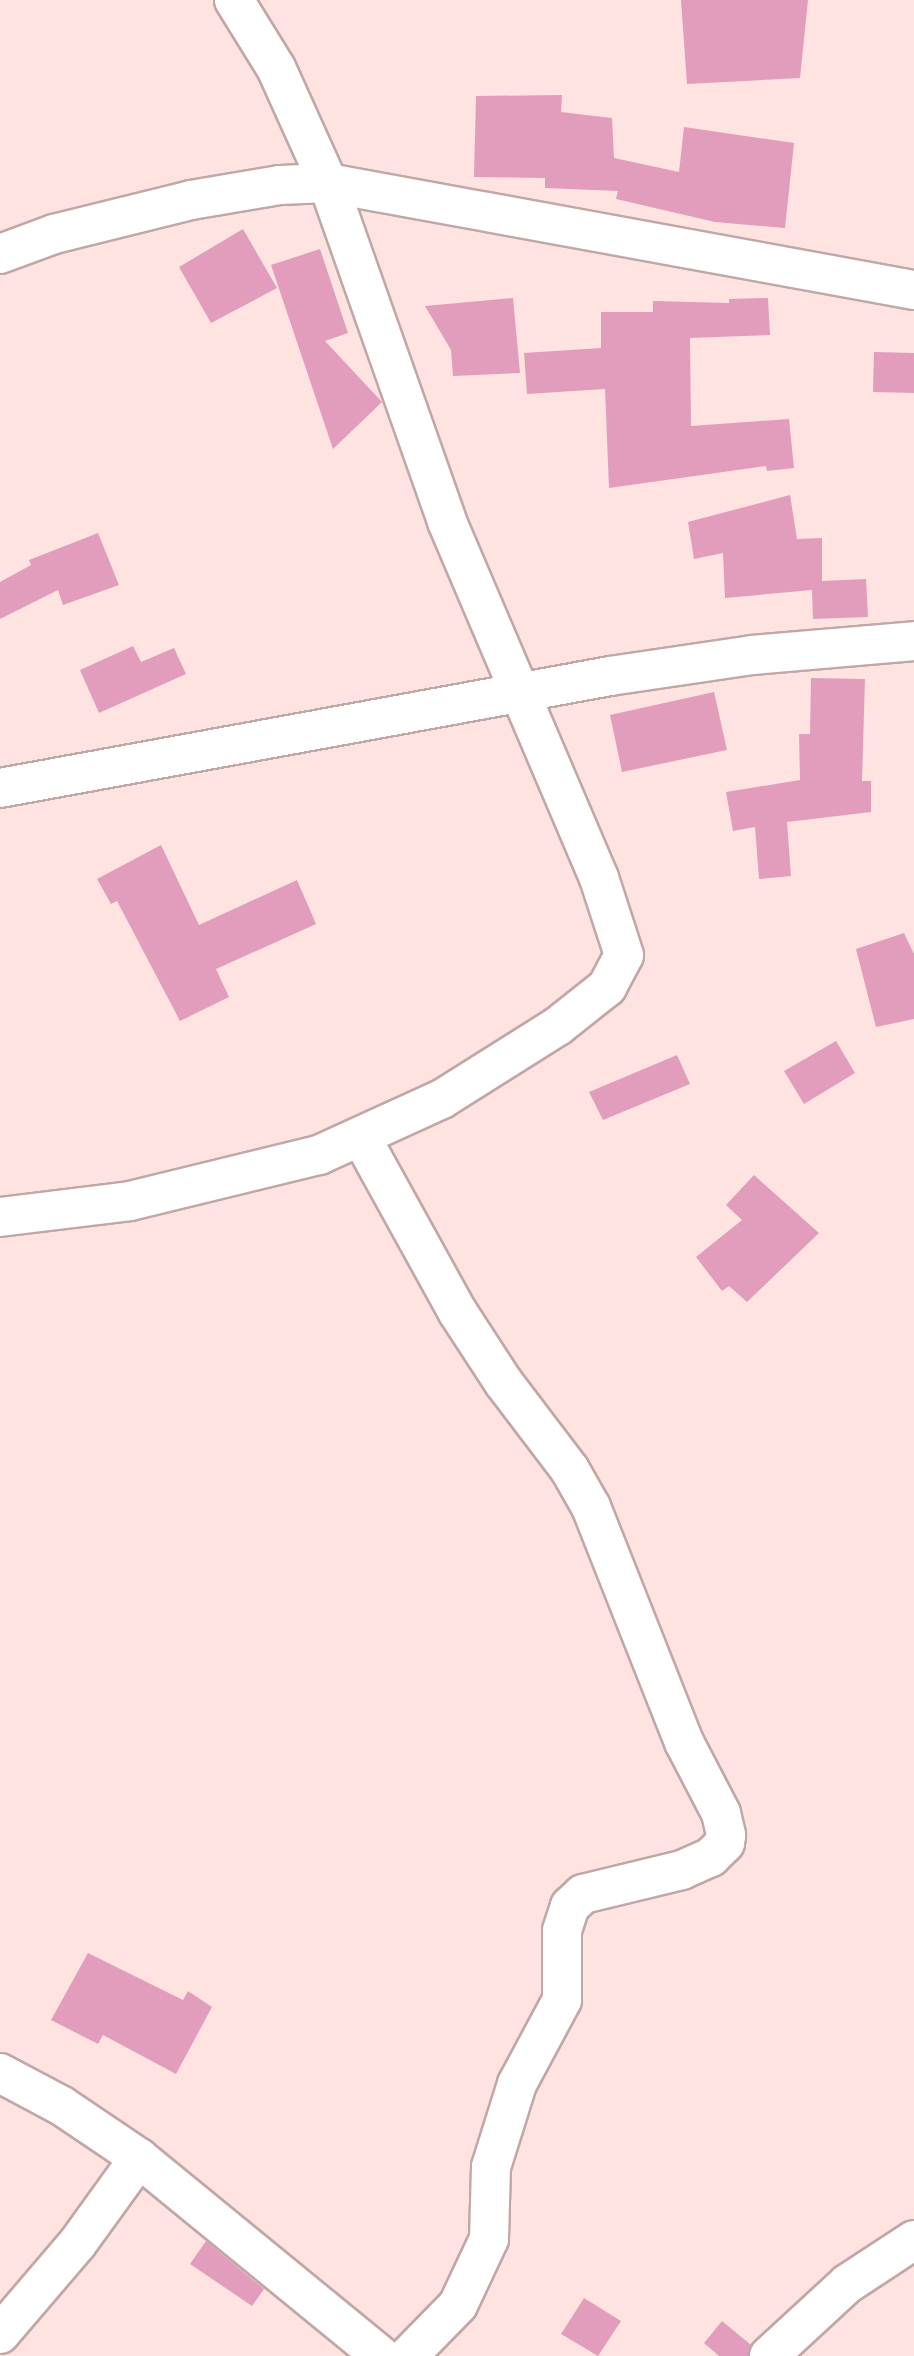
<!DOCTYPE html>
<style>
body{margin:0}
#map{position:relative;width:914px;height:2356px;overflow:hidden;background:#fee3e1;font-family:"Playfair Display",serif}
div>[style]{position:absolute}
.building>*{inset:0;background:#e19dbb}
.roads{filter:drop-shadow(2px 0 #c1a7a6) drop-shadow(-2px 0 #c1a7a6) drop-shadow(0 2px #c1a7a6) drop-shadow(0 -2px #c1a7a6)}
.street>*{height:38px;margin:-19px;padding:0 19px;transform-origin:19px;border-radius:19px;background:#fff}
span{translate:-50% -50%;white-space:nowrap;text-align:center;line-height:1.15;-webkit-text-stroke:7px #fbf6f5;paint-order:stroke}
</style>
<div id="map">
<div class="building">
<div style="clip-path:polygon(681px 0,808px 0,800px 78px,687px 84px)"></div>
<div style="clip-path:polygon(562px 95px,561px 112px,612px 118px,614px 158px,679px 172px,684px 127px,794px 143px,785px 228px,715px 222px,616px 199px,618px 191px,545px 188px,545px 178px,474px 177px,476px 96px)"></div>
<div style="clip-path:polygon(243px 229px,277px 288px,211px 323px,179px 267px)"></div>
<div style="clip-path:polygon(320px 249px,348px 333px,325px 341px,382px 402px,333px 449px,271px 265px)"></div>
<div style="clip-path:polygon(513px 298px,520px 373px,453px 376px,451px 350px,425px 306px)"></div>
<div style="clip-path:polygon(768px 298px,770px 335px,690px 338px,691px 426px,789px 419px,794px 468px,767px 471px,766px 466px,609px 488px,605px 389px,527px 394px,524px 353px,601px 348px,601px 312px,653px 312px,653px 301px,729px 303px,729px 299px)"></div>
<div style="clip-path:polygon(874px 352px,914px 353px,914px 393px,873px 392px)"></div>
<div style="clip-path:polygon(790px 495px,797px 539px,822px 538px,822px 581px,866px 579px,868px 617px,813px 619px,812px 590px,725px 598px,723px 553px,694px 559px,688px 522px)"></div>
<div style="clip-path:polygon(98px 533px,119px 585px,63px 605px,58px 590px,0 619px,0 582px,31px 565px,29px 560px)"></div>
<div style="clip-path:polygon(133px 646px,141px 662px,174px 648px,186px 674px,99px 713px,80px 670px)"></div>
<div style="clip-path:polygon(811px 678px,865px 679px,862px 781px,871px 781px,871px 812px,787px 822px,791px 876px,759px 879px,755px 827px,733px 831px,726px 792px,800px 780px,799px 734px,810px 734px)"></div>
<div style="clip-path:polygon(714px 692px,727px 750px,622px 772px,610px 715px)"></div>
<div style="clip-path:polygon(161px 845px,199px 925px,297px 880px,316px 924px,216px 969px,229px 997px,180px 1021px,117px 901px,111px 904px,97px 879px)"></div>
<div style="clip-path:polygon(904px 933px,914px 954px,914px 1019px,876px 1027px,856px 949px)"></div>
<div style="clip-path:polygon(836px 1041px,855px 1073px,804px 1104px,784px 1071px)"></div>
<div style="clip-path:polygon(677px 1055px,690px 1084px,603px 1120px,589px 1092px)"></div>
<div style="clip-path:polygon(754px 1175px,819px 1233px,747px 1302px,729px 1286px,722px 1291px,696px 1257px,742px 1220px,726px 1205px)"></div>
<div style="clip-path:polygon(88px 1953px,183px 2000px,188px 1991px,212px 2007px,176px 2074px,103px 2035px,98px 2044px,51px 2020px)"></div>
<div style="clip-path:polygon(206px 2241px,264px 2289px,252px 2306px,190px 2264px)"></div>
<div style="clip-path:polygon(584px 2298px,621px 2321px,598px 2356px,561px 2334px)"></div>
<div style="clip-path:polygon(722px 2321px,751px 2345px,748px 2356px,719px 2356px,704px 2343px)"></div>
</div>
<div class="roads">
<div class="street">
<div style="left:0;top:254px;width:58px;rotate:-20.3deg"></div>
<div style="left:54px;top:234px;width:141px;rotate:-13.9deg"></div>
<div style="left:191px;top:200px;width:90px;rotate:-9.6deg"></div>
<div style="left:280px;top:185px;width:48px;rotate:-2.4deg"></div>
<div style="left:328px;top:183px;width:596px;rotate:10.35deg"></div>
<div style="left:0;top:788px;width:620px;rotate:-10.4deg"></div>
<div style="left:610px;top:676px;width:144px;rotate:-8.4deg"></div>
<div style="left:752px;top:655px;width:163px;rotate:-4.9deg"></div>
<div style="left:361px;top:1137px;width:199px;rotate:61.1deg"></div>
<div style="left:457px;top:1311px;width:86px;rotate:56.9deg"></div>
<div style="left:504px;top:1383px;width:109px;rotate:52.8deg"></div>
<div style="left:570px;top:1470px;width:43px;rotate:60.4deg"></div>
<div style="left:591px;top:1507px;width:253px;rotate:68.4deg"></div>
<div style="left:684px;top:1742px;width:80px;rotate:62.5deg"></div>
<div style="left:721px;top:1813px;width:23px;rotate:77deg"></div>
<div style="left:726px;top:1835px;width:8px;rotate:97deg"></div>
<div style="left:725px;top:1843px;width:20px;rotate:135deg"></div>
<div style="left:711px;top:1857px;width:32px;rotate:156deg"></div>
<div style="left:682px;top:1870px;width:102px;rotate:166.4deg"></div>
<div style="left:583px;top:1894px;width:18px;rotate:137deg"></div>
<div style="left:570px;top:1906px;width:26px;rotate:108deg"></div>
<div style="left:562px;top:1931px;width:69px;rotate:90deg"></div>
<div style="left:562px;top:2000px;width:95px;rotate:118.2deg"></div>
<div style="left:517px;top:2084px;width:87px;rotate:107.4deg"></div>
<div style="left:491px;top:2167px;width:72px;rotate:91.6deg"></div>
<div style="left:489px;top:2239px;width:73px;rotate:115.2deg"></div>
<div style="left:458px;top:2305px;width:71px;rotate:134.4deg"></div>
<div style="left:0;top:1217px;width:131px;rotate:-7deg"></div>
<div style="left:130px;top:1201px;width:195px;rotate:-13.7deg"></div>
<div style="left:319px;top:1155px;width:135px;rotate:-24.5deg"></div>
<div style="left:442px;top:1099px;width:137px;rotate:-32.2deg"></div>
<div style="left:558px;top:1026px;width:63px;rotate:-38.5deg"></div>
<div style="left:607px;top:987px;width:36px;rotate:-62deg"></div>
<div style="left:624px;top:955px;width:81px;rotate:-108deg"></div>
<div style="left:599px;top:878px;width:388px;rotate:-113.1deg"></div>
<div style="left:447px;top:521px;width:358px;rotate:-109.4deg"></div>
<div style="left:328px;top:183px;width:126px;rotate:-114.3deg"></div>
<div style="left:276px;top:68px;width:80px;rotate:-121.7deg"></div>
<div style="left:0;top:2073px;width:70px;rotate:28deg"></div>
<div style="left:62px;top:2106px;width:93px;rotate:34deg"></div>
<div style="left:139px;top:2158px;width:313px;rotate:39.3deg"></div>
<div style="left:0;top:2334px;width:118px;rotate:-49.5deg"></div>
<div style="left:77px;top:2244px;width:106px;rotate:-54.2deg"></div>
<div style="left:769px;top:2356px;width:106px;rotate:-42.7deg"></div>
<div style="left:847px;top:2284px;width:80px;rotate:-33.3deg"></div>
</div>
</div>
</div>
